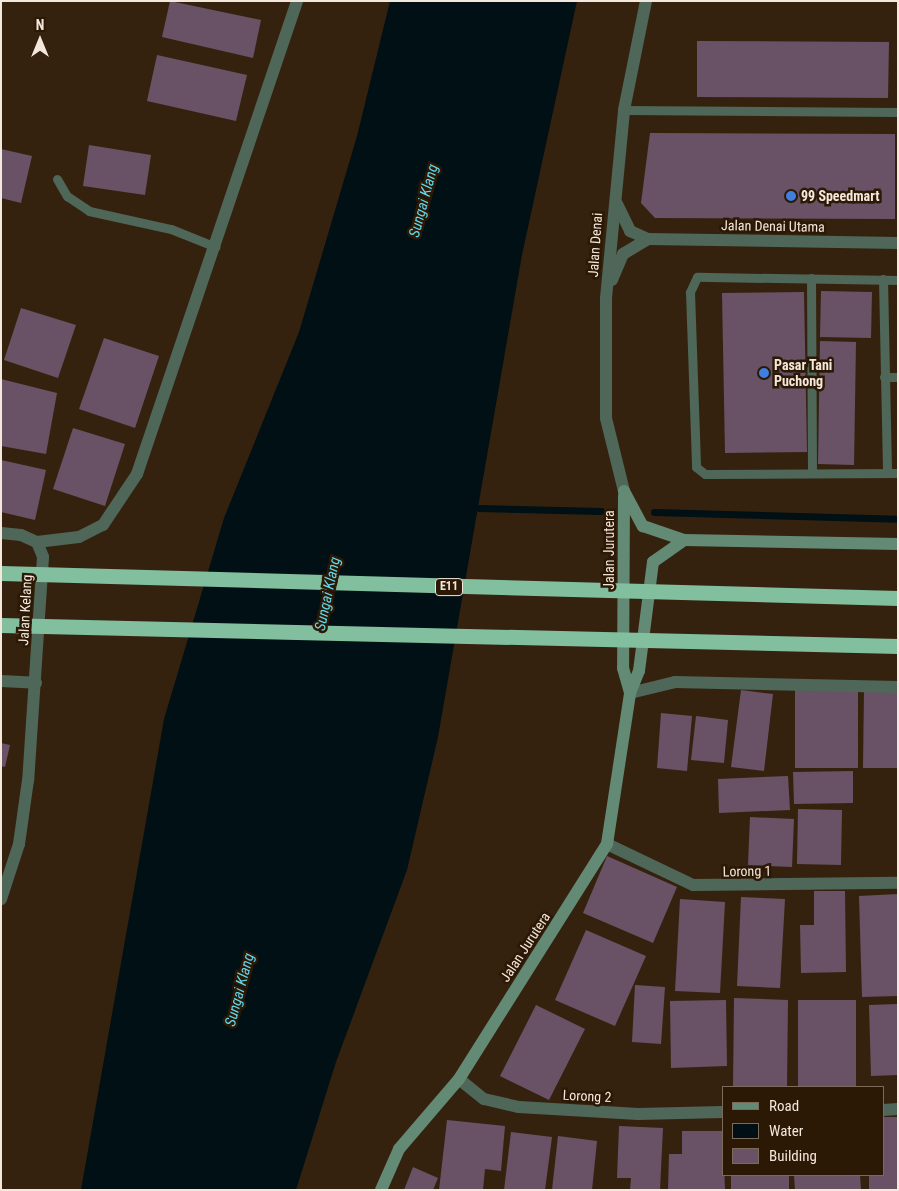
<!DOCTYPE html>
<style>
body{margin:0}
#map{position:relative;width:899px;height:1191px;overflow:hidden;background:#35220e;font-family:"Roboto Condensed",sans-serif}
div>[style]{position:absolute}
.water>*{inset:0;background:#001015}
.stream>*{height:7px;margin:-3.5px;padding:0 3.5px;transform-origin:3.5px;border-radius:3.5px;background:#001015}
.building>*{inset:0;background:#695266}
.lane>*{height:9px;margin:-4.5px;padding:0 4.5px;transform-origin:4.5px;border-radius:4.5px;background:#4e6759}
.street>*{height:12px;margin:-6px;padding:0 6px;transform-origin:6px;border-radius:6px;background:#4e6759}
.secondary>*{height:12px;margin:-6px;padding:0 6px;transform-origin:6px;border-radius:6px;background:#638a75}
.highway>*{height:15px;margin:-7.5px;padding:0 7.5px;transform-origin:7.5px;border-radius:7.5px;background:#81bf9e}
.dots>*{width:14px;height:14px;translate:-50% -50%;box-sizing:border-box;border:2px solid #2b1805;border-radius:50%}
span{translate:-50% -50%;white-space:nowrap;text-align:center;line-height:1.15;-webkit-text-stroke:5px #2b1805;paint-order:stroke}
.shield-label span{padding:1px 4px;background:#2b1805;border:1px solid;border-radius:4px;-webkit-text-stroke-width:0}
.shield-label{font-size:12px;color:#f4e7db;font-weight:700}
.poi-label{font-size:14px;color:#f4e7db;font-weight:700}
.left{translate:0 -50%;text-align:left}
.street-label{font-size:14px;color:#f4e7db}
.water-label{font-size:15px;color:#61d8ee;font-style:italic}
.frame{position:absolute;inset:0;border:2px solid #f4e7db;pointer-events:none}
.legend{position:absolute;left:722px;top:1086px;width:162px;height:90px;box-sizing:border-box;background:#2b1805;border:1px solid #7b6b5b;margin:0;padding:6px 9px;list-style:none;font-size:15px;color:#f4e7db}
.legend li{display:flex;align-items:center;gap:10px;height:25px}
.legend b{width:25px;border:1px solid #7b6b5b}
.north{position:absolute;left:15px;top:15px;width:50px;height:50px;-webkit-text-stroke:4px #2b1805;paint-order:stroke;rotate:0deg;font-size:14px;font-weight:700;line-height:20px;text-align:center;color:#f4e7db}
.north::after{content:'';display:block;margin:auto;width:18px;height:22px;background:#f4e7db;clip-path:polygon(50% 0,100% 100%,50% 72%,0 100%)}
</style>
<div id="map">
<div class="water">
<div style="clip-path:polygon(390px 1px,577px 1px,522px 255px,438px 737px,407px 870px,336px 1062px,296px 1190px,81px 1190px,164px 719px,224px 518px,299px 332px,357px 136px)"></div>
</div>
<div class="stream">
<div style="left:479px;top:508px;width:122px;rotate:1.4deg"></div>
<div style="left:654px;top:512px;width:244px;rotate:1.6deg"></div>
</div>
<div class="building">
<div style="clip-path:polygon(170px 1px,261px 20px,253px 58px,162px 37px)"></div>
<div style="clip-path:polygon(697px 41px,889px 42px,888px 98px,697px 97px)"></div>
<div style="clip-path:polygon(157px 55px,247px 75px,236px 121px,147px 101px)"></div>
<div style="clip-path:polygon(650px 133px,895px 134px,895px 219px,655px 218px,641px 203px)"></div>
<div style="clip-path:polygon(89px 145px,151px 155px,145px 195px,83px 186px)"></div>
<div style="clip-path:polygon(1px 149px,32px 156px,21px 203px,1px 198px)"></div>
<div style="clip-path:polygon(821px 291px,872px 292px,871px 338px,820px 337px)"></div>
<div style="clip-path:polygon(804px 292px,807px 452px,725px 453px,722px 293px)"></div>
<div style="clip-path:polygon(21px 308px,76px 325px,58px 378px,4px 360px)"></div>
<div style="clip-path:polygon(104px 338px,159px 356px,135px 428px,79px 409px)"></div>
<div style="clip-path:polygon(820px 341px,856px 342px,854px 465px,818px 464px)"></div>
<div style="clip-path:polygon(1px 379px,57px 393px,46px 454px,1px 446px)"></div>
<div style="clip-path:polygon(73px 428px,125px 444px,105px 506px,53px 489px)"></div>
<div style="clip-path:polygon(1px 460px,46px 470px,35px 520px,1px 512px)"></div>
<div style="clip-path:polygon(795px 687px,858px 687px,858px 768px,795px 768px)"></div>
<div style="clip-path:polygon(864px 689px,898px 689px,898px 768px,863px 768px)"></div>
<div style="clip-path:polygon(741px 690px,773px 694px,764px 771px,731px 767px)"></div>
<div style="clip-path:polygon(661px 713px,692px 716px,687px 771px,657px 768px)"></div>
<div style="clip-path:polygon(696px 716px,728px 720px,724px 763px,691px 760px)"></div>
<div style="clip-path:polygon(1px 743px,10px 745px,5px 767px,1px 766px)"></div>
<div style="clip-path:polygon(853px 771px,853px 803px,794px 804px,793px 772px)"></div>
<div style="clip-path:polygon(788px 776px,790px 810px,719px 813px,718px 779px)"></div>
<div style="clip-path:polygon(798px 809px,842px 810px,841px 865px,797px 864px)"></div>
<div style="clip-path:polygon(750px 817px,794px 819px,792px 867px,748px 865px)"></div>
<div style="clip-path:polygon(607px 856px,677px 887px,653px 943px,583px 913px)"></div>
<div style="clip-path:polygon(814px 891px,845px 891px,846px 972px,801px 973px,800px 925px,814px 925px)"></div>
<div style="clip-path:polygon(898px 894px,898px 996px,862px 997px,859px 896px)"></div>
<div style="clip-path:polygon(741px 897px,785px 899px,780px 988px,737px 986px)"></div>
<div style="clip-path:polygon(680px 899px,725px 902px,720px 993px,675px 991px)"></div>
<div style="clip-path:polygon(586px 930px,646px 956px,615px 1026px,555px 1000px)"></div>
<div style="clip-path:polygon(635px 985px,665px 987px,661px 1044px,632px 1042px)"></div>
<div style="clip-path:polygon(734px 998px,788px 1000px,787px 1087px,733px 1087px)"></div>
<div style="clip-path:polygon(726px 1000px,727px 1066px,671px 1068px,670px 1001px)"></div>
<div style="clip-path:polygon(798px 1000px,856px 1000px,856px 1087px,798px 1087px)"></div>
<div style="clip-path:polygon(898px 1004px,898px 1075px,871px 1076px,869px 1005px)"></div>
<div style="clip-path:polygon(536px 1005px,585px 1029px,549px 1100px,500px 1076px)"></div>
<div style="clip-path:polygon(883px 1117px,898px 1117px,898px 1190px,869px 1190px,869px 1175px,883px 1175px)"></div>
<div style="clip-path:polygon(447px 1120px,505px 1126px,501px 1171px,485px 1169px,483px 1190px,439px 1190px)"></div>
<div style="clip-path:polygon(619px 1126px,663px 1128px,660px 1190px,630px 1190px,631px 1178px,617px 1178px)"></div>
<div style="clip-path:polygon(682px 1131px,723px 1131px,725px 1190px,668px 1190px,669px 1154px,682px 1154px)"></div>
<div style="clip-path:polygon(511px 1132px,552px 1137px,545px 1190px,504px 1190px)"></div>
<div style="clip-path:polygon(558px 1136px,597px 1141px,592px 1190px,552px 1190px)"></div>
<div style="clip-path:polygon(413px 1167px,438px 1178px,433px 1190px,404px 1190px)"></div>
<div style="clip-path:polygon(731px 1175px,789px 1175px,789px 1190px,731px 1190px)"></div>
<div style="clip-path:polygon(794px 1175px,860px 1175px,861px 1190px,795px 1190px)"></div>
</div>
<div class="lane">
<div style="left:624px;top:110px;width:274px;rotate:0.4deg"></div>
<div style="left:57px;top:179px;width:20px;rotate:60deg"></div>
<div style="left:67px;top:196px;width:27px;rotate:34deg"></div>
<div style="left:89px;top:211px;width:84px;rotate:12.4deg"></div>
<div style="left:171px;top:229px;width:48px;rotate:21.8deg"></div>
<div style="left:811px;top:278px;width:195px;rotate:89.7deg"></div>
<div style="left:883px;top:279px;width:194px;rotate:88.8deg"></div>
<div style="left:898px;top:280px;width:201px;rotate:-179.1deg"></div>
<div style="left:697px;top:277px;width:17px;rotate:115deg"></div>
<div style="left:690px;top:292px;width:175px;rotate:88deg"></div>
<div style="left:696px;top:467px;width:11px;rotate:38deg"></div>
<div style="left:705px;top:474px;width:193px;rotate:-0.3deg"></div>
<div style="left:884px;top:377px;width:14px"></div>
</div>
<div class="street">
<div style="left:617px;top:204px;width:30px;rotate:64deg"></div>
<div style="left:630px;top:231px;width:20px;rotate:24deg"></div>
<div style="left:648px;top:239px;width:250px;rotate:0.9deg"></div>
<div style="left:612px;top:280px;width:28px;rotate:-67deg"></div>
<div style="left:623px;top:254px;width:29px;rotate:-31deg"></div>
<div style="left:624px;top:491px;width:75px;rotate:-103.9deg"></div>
<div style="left:606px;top:418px;width:120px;rotate:-90deg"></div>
<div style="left:606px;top:298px;width:189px;rotate:-84.5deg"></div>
<div style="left:624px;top:110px;width:111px;rotate:-78.6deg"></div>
<div style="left:1px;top:533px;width:20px;rotate:6deg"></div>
<div style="left:21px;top:535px;width:17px;rotate:24deg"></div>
<div style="left:37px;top:542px;width:16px;rotate:68deg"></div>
<div style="left:43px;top:557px;width:224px;rotate:93.8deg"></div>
<div style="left:28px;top:780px;width:65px;rotate:98deg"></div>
<div style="left:19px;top:844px;width:58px;rotate:108.1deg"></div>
<div style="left:37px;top:542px;width:42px;rotate:-6.8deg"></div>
<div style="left:79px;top:537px;width:27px;rotate:-27deg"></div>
<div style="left:103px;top:525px;width:61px;rotate:-56.3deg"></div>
<div style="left:137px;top:474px;width:499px;rotate:-71.3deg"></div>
<div style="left:1px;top:681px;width:35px;rotate:3deg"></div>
<div style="left:630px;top:693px;width:46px;rotate:-13.7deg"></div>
<div style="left:675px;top:682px;width:223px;rotate:1.3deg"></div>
<div style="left:607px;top:844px;width:95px;rotate:25.5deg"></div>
<div style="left:693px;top:885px;width:205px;rotate:-0.6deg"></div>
<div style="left:459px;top:1079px;width:32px;rotate:39deg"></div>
<div style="left:484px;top:1099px;width:36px;rotate:13deg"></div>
<div style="left:519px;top:1107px;width:119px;rotate:3.4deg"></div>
<div style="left:638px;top:1114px;width:85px;rotate:-1.3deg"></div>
<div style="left:883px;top:1110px;width:15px;rotate:-4deg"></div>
</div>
<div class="secondary">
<div style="left:624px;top:491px;width:40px;rotate:62deg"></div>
<div style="left:643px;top:526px;width:43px;rotate:18.9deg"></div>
<div style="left:684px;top:540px;width:214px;rotate:1.1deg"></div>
<div style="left:624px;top:496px;width:172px;rotate:90.3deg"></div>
<div style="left:623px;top:668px;width:26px;rotate:74deg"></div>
<div style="left:381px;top:1190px;width:45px;rotate:-66.3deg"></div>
<div style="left:399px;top:1149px;width:92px;rotate:-49.4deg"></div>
<div style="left:459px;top:1079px;width:278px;rotate:-57.8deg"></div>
<div style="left:607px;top:844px;width:153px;rotate:-81.3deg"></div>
<div style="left:630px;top:693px;width:24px;rotate:-68deg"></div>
<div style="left:639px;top:671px;width:110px;rotate:-82.7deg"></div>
<div style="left:653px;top:562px;width:38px;rotate:-35deg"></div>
</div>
<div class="highway">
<div style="left:1px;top:573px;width:897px;rotate:1.6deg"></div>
<div style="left:1px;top:625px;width:897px;rotate:1.34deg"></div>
</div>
<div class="dots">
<div style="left:791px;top:196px;background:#3f7fe0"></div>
<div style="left:764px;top:373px;background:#3f7fe0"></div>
</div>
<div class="shield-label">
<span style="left:449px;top:587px">E11</span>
</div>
<div class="poi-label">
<span class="left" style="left:801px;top:196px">99 Speedmart</span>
<span class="left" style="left:774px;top:373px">Pasar Tani<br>Puchong</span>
</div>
<div class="street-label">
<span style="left:773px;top:226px;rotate:1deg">Jalan Denai Utama</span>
<span style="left:595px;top:245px;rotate:-86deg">Jalan Denai</span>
<span style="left:609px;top:550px;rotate:-90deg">Jalan Jurutera</span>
<span style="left:25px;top:610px;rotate:-87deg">Jalan Kelang</span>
<span style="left:747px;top:871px;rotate:-1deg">Lorong 1</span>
<span style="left:525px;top:947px;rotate:-57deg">Jalan Jurutera</span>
<span style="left:587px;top:1096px;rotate:3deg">Lorong 2</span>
</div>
<div class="water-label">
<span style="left:424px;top:201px;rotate:-75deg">Sungai Klang</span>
<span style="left:328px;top:594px;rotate:-78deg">Sungai Klang</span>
<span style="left:240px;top:990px;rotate:-75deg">Sungai Klang</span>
</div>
<div class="frame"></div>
<ul class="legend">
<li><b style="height:6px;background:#638a75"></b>Road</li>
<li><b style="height:14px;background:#001015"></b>Water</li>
<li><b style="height:14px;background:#695266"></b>Building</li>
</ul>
<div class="north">N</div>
</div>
